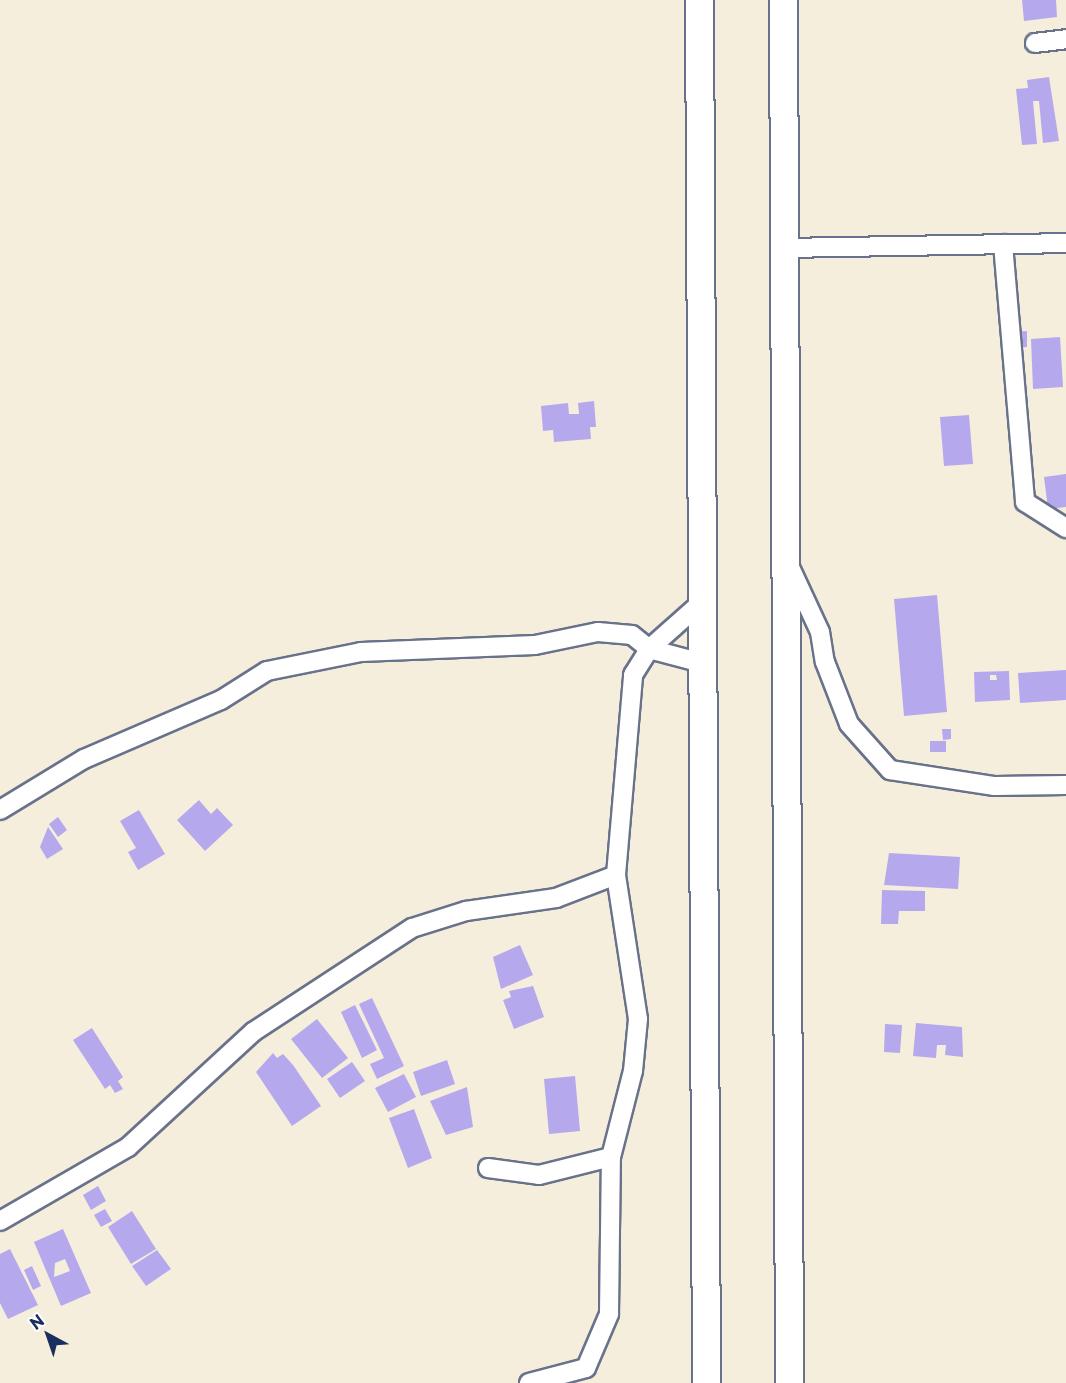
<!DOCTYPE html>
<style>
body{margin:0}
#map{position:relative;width:1066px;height:1383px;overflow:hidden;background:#f6eedc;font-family:"Playpen Sans",sans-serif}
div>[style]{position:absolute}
.building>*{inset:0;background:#b6a8ec}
.roads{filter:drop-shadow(2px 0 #68728a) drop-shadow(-2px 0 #68728a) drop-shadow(0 2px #68728a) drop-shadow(0 -2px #68728a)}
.minor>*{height:18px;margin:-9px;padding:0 9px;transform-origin:9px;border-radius:9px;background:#fff}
.highway>*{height:27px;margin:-13.5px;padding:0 13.5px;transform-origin:13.5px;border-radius:13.5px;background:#fff}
span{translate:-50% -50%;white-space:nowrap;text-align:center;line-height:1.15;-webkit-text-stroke:4.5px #fff;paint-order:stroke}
.north{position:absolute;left:18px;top:1305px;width:60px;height:60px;-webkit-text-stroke:4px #fff;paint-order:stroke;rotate:320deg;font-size:16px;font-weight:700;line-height:24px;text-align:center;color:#1b2f5e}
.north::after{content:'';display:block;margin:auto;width:21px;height:27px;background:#1b2f5e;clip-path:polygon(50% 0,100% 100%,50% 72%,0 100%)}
</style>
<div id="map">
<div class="building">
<div style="clip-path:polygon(1022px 0,1056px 0,1057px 17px,1024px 21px)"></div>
<div style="clip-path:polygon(1049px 77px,1059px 141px,1043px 143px,1039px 101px,1033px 101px,1037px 144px,1022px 145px,1016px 89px,1028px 88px,1027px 80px)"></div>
<div style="clip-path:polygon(1027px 331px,1027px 347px,1015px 348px,1014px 332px)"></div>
<div style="clip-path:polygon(1060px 337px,1063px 387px,1033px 389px,1031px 339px)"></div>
<div style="clip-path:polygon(594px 401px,596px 427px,590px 427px,591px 439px,554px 442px,553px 430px,543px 431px,541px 406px,568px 403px,569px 414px,579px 414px,578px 403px)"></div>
<div style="clip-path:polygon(969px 415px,973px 464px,944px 466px,940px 417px)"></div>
<div style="clip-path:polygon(1066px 474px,1066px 507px,1048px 509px,1044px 477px)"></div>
<div style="clip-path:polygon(937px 595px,947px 712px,904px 716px,894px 599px)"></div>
<div style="clip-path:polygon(1066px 670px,1066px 700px,1020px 703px,1018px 673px)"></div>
<div style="clip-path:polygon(evenodd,1009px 671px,1010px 700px,975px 702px,974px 672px,1009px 671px,990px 675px,996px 675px,997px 680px,990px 680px,990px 675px)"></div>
<div style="clip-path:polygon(942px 729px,951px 729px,951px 739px,943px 740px)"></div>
<div style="clip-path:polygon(930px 741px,946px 741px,946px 752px,930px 752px)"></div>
<div style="clip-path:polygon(199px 800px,211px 814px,217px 808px,233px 825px,205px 851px,177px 820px)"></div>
<div style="clip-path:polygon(139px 810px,165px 854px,138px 870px,128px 852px,136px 848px,120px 821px)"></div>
<div style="clip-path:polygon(58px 817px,67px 830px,58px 837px,49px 824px)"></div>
<div style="clip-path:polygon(48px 827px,63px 849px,47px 859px,40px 847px)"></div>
<div style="clip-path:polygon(889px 853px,960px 857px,958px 889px,884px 885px)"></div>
<div style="clip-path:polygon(882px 890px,925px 891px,925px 911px,899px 911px,898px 924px,881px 924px)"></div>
<div style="clip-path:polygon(520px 945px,533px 975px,501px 989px,493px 957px)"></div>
<div style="clip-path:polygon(533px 986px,544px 1017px,514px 1029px,503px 1000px,511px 997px,509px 991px)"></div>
<div style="clip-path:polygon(372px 998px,404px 1066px,377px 1079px,370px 1064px,384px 1058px,359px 1004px)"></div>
<div style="clip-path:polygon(355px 1005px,377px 1050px,362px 1058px,341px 1012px)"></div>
<div style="clip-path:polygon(317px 1019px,348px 1058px,322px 1078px,291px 1039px)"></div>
<div style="clip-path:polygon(916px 1023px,962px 1027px,963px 1057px,945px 1055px,946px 1045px,937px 1045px,936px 1058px,913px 1056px)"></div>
<div style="clip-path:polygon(885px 1024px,902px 1025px,900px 1053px,884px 1052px)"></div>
<div style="clip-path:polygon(92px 1028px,123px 1077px,118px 1081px,123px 1089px,115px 1093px,110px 1085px,105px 1089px,73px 1040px)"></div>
<div style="clip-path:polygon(273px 1053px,277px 1058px,283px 1054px,293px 1065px,321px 1106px,292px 1126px,256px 1072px)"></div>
<div style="clip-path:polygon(447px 1060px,455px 1084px,421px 1096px,413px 1072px)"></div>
<div style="clip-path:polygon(352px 1062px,365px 1081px,340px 1098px,327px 1079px)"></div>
<div style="clip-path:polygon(404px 1074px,416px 1097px,388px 1112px,375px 1088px)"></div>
<div style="clip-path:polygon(575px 1076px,580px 1131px,549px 1134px,544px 1079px)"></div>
<div style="clip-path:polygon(467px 1087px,473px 1127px,446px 1135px,430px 1101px)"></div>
<div style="clip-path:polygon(414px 1109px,432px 1158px,408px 1168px,389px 1118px)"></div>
<div style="clip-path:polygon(98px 1186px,106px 1201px,91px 1210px,83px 1195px)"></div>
<div style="clip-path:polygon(105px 1209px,112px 1221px,101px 1227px,94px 1215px)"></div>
<div style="clip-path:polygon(132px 1211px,156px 1249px,131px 1264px,108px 1227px)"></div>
<div style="clip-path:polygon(evenodd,63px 1229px,91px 1293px,61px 1306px,34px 1242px,63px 1229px,65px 1259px,70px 1271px,54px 1277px,55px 1263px,65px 1259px)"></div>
<div style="clip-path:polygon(10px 1249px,38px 1305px,8px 1319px,0 1303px,0 1254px)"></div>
<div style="clip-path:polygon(157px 1250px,171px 1269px,146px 1286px,132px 1266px)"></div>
<div style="clip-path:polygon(32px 1266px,41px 1286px,33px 1290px,24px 1270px)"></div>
</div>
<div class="roads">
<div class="minor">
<div style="left:1035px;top:43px;width:31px;rotate:-7deg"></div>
<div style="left:1003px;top:244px;width:259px;rotate:85.1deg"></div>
<div style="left:1025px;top:502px;width:49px;rotate:32.4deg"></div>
<div style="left:784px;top:248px;width:282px;rotate:-1deg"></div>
<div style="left:788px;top:563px;width:76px;rotate:65.1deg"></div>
<div style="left:820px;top:632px;width:30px;rotate:81deg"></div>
<div style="left:825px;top:662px;width:66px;rotate:68.8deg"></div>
<div style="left:849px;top:724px;width:62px;rotate:48.3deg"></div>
<div style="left:890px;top:770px;width:106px;rotate:8.7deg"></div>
<div style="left:995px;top:786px;width:71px;rotate:-0.8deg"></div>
<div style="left:0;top:810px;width:98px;rotate:-31.3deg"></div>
<div style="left:84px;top:759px;width:149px;rotate:-23.3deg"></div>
<div style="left:221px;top:700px;width:54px;rotate:-32.2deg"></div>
<div style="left:267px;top:671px;width:96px;rotate:-11.4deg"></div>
<div style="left:361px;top:652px;width:174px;rotate:-2.3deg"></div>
<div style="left:535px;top:645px;width:64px;rotate:-11.7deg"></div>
<div style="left:598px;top:632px;width:34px;rotate:5deg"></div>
<div style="left:632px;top:635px;width:22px;rotate:39deg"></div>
<div style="left:649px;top:649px;width:55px;rotate:14.8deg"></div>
<div style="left:488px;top:1168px;width:51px;rotate:7.8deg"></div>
<div style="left:539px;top:1175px;width:74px;rotate:-14deg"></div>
<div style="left:0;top:1221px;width:148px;rotate:-30deg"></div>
<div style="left:128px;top:1147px;width:170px;rotate:-42.6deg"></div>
<div style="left:253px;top:1032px;width:190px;rotate:-33.2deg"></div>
<div style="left:412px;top:928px;width:57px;rotate:-17.5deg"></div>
<div style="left:466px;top:911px;width:91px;rotate:-8.2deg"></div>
<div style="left:556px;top:898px;width:64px;rotate:-21deg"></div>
<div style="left:616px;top:875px;width:201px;rotate:-85.1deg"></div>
<div style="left:633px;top:675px;width:31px;rotate:-58deg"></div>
<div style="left:649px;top:649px;width:71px;rotate:-41.6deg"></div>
<div style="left:529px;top:1383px;width:59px;rotate:-14.7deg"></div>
<div style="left:586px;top:1368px;width:59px;rotate:-66.9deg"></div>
<div style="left:609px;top:1314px;width:157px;rotate:-89.3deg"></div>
<div style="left:611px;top:1157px;width:89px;rotate:-75.7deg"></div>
<div style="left:633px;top:1071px;width:52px;rotate:-84.5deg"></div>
<div style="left:638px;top:1019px;width:146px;rotate:-98.7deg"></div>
</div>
<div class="highway">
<div style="left:699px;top:0;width:1383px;rotate:89.71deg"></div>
<div style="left:783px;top:0;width:1383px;rotate:89.75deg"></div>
</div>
</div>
<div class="north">N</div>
</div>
